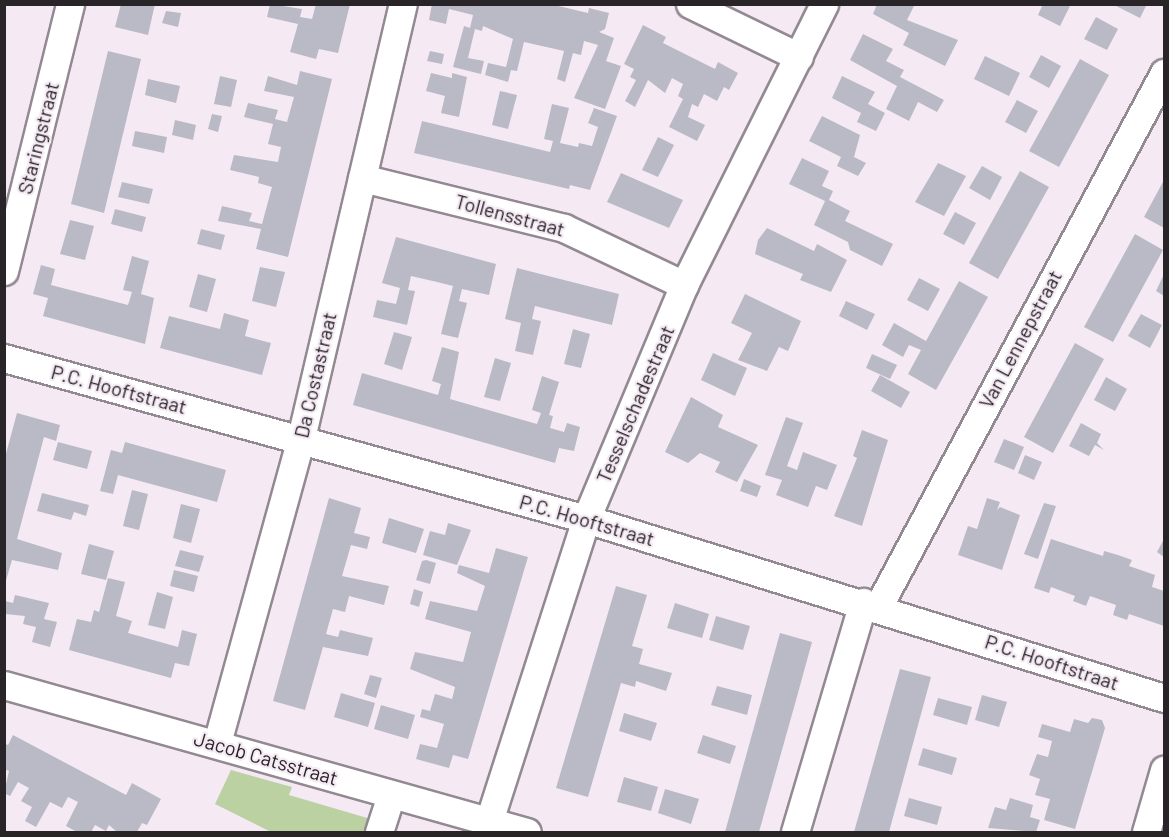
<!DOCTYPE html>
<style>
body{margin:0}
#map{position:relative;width:1169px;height:837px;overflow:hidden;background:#f5eaf4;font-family:Barlow,sans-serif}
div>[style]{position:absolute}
.green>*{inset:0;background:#bbd1a2}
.building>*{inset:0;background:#b9bac6}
.roads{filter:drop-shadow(2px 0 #938992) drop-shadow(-2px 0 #938992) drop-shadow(0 2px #938992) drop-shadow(0 -2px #938992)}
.street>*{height:27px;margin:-13.5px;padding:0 13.5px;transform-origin:13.5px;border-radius:13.5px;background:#fff}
span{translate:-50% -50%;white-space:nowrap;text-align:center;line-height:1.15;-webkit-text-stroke:4.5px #f5eaf4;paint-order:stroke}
.street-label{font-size:20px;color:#282427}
.frame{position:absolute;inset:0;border:6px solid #282427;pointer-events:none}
</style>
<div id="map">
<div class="green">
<div style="clip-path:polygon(231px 770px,292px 787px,289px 795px,374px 820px,370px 832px,271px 832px,215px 804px)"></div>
</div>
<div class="building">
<div style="clip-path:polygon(121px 4px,155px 4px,148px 35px,115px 27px)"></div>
<div style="clip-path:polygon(270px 4px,302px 9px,300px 17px,312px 19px,316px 4px,350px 4px,338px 53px,319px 49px,316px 59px,290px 52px,298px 24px,267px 17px)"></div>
<div style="clip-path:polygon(432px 4px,550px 4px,588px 13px,589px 8px,609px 13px,605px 29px,599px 32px,614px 38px,606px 61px,621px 66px,605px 109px,574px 98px,598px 45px,584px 41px,581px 55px,573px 53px,565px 82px,557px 79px,564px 51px,524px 42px,517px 71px,511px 70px,508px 82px,485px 75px,488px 63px,506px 67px,513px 39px,483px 26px,482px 31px,475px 29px,468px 58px,484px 61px,481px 74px,453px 67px,464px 26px,470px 28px,473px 15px,449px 9px,446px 24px,429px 20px)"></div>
<div style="clip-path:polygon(877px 4px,915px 4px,907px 20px,958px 40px,945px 66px,903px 45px,909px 33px,873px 14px)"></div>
<div style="clip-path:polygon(1043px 4px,1071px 4px,1060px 26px,1038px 15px)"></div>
<div style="clip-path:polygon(1112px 4px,1147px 4px,1140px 18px)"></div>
<div style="clip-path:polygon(166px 11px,181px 13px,178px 27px,162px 23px)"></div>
<div style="clip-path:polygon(1096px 17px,1118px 29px,1107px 50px,1084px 39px)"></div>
<div style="clip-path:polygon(643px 25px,666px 37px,663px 43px,715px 69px,718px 62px,738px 73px,729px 90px,724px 87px,717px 101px,704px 94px,698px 107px,692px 104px,688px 117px,705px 125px,697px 141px,669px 127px,683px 99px,678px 96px,683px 84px,672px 78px,665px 93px,648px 80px,635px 107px,625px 101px,636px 80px,630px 77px,634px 69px,624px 64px)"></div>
<div style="clip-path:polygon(863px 34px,893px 49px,886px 61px,904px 70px,900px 77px,944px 100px,937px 112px,918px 102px,909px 121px,886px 109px,897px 86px,850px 60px)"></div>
<div style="clip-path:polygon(108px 51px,141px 59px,104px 213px,71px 204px)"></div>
<div style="clip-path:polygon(430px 51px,444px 54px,442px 64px,427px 61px)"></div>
<div style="clip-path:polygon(1041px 55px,1061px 66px,1049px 88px,1029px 77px)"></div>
<div style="clip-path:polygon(985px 56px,1020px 73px,1009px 96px,974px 79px)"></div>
<div style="clip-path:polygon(1080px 59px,1109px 75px,1059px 167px,1029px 151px)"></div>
<div style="clip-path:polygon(300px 71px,332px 79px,288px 257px,256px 249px,261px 229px,218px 221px,222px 206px,252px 213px,249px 221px,262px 224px,272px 187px,258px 183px,259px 177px,230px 170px,234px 155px,278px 162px,281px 147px,268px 144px,273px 124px,244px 117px,248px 103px,278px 110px,275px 119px,287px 122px,294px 97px,264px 91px,268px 76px,297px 85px)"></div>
<div style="clip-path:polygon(431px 73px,452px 78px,452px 73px,467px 77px,459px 117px,441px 113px,445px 96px,426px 91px)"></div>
<div style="clip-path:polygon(220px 76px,237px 80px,231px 107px,214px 104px)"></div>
<div style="clip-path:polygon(842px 76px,875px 92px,868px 104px,885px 113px,876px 131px,857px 122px,861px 113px,832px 98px)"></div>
<div style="clip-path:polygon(148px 79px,180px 86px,176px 103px,145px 95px)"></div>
<div style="clip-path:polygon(500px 91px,517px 95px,508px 129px,492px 125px)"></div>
<div style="clip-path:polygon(1017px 100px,1038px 111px,1026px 133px,1005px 122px)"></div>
<div style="clip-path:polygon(552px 104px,569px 108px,560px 143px,578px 147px,579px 143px,592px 146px,598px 127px,588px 123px,594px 108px,617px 116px,590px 190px,570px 185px,569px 189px,414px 153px,422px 121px,550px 152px,553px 141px,544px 139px)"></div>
<div style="clip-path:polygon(212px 114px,222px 116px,218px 132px,208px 129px)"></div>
<div style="clip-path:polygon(822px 116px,860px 135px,854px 157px,866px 163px,858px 176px,837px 166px,841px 157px,809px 141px)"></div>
<div style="clip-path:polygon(175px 120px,196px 125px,193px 140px,172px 135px)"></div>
<div style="clip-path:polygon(135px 131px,167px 137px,164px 153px,132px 146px)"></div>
<div style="clip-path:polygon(658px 137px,674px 145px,658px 177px,642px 170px)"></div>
<div style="clip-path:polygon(802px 158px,829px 171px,822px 186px,833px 191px,829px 200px,850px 211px,845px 221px,893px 244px,882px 266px,850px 250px,848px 242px,814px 225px,825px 201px,789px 184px)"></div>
<div style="clip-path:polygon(938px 163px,966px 176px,944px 216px,915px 202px)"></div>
<div style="clip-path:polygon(982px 166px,1002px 177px,990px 200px,969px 188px)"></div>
<div style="clip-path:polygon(1020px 171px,1049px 187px,998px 279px,969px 263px)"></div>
<div style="clip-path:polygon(621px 173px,683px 200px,669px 228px,607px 202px)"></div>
<div style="clip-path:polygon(1164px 180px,1164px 228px,1144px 217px)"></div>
<div style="clip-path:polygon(122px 182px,153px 189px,149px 204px,118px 197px)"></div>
<div style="clip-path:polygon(115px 209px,146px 217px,142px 232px,111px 224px)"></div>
<div style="clip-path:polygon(955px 212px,976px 223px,964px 245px,943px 234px)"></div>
<div style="clip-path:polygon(70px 220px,94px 226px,85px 260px,60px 254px)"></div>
<div style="clip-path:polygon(767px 228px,814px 251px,817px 244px,847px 260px,831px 292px,800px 280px,803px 274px,755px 254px,758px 240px)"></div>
<div style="clip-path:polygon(201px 229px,225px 235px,221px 250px,197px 244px)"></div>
<div style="clip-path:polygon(1135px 234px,1163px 250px,1113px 342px,1084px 327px)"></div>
<div style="clip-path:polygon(396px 237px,496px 264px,489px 295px,462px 289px,459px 301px,467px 303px,458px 338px,441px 334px,453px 286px,437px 282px,411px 276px,408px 290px,415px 291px,407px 325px,373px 317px,377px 300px,396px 304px,400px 288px,382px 283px)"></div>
<div style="clip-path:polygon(132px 256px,149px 261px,141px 294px,154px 298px,145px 344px,43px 316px,48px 298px,33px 294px,41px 265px,55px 269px,51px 285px,128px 305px,132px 292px,123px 290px)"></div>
<div style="clip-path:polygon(260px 267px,285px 272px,276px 307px,252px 301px)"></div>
<div style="clip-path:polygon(517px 268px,619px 294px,612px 325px,535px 306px,532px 319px,541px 321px,533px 355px,515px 351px,521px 323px,505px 319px)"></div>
<div style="clip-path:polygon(198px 274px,216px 279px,207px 312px,189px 307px)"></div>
<div style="clip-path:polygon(1164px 274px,1164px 296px,1156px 291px)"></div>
<div style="clip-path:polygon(919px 278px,940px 289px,928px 311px,907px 300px)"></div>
<div style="clip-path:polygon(959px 281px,988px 297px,936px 390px,908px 374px,921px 350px,909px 345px,903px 357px,882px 345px,894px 323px,926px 341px)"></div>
<div style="clip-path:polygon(745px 294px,801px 321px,788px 351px,779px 347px,767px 371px,738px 360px,752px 333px,731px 323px)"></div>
<div style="clip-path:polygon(846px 301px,875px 314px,867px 330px,839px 316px)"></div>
<div style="clip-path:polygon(224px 313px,249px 320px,245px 336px,271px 343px,262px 375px,160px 348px,169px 316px,220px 329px)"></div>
<div style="clip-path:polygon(1141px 314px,1162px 325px,1150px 348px,1128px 336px)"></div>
<div style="clip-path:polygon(573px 329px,590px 334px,581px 368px,564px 364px)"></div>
<div style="clip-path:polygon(394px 332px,412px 337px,402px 370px,384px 364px)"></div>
<div style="clip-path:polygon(1075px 343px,1104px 359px,1053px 453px,1024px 437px)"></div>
<div style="clip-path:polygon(442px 347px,459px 352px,450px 399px,537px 424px,541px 413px,532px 410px,542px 376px,559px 382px,549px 415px,553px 416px,550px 428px,564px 432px,567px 423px,580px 427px,574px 451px,559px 448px,555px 463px,353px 405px,362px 373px,438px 395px,441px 384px,432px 381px)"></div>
<div style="clip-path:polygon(713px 353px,747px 368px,735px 396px,701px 380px)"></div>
<div style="clip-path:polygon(872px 354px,897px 365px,890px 379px,866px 368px)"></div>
<div style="clip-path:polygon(495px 358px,511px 363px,500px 401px,484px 397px)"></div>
<div style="clip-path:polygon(880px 375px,910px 392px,901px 408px,871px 391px)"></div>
<div style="clip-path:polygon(1106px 377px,1127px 389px,1115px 411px,1094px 400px)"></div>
<div style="clip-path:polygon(691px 397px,723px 415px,718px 427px,758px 445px,737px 482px,715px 472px,720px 462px,700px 453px,688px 463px,665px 452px)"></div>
<div style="clip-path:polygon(17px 413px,60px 425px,56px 441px,44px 437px,17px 539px,62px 553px,58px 570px,12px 560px,5px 584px,4px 461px)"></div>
<div style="clip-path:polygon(786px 417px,803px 423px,787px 466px,797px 470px,803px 452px,837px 465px,827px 490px,816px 486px,808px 507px,776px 495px,782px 480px,765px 475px)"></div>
<div style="clip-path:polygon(1081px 423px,1101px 434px,1097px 443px,1104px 450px,1095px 445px,1089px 456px,1069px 446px)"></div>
<div style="clip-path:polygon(862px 430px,888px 440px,862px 526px,834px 516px,857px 458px,853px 456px)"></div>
<div style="clip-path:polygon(1004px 439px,1024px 447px,1014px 470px,994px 462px)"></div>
<div style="clip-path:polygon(58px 442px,92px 451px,87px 469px,53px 460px)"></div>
<div style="clip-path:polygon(125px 442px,226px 470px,217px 502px,118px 475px,113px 494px,100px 491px,111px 450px,122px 453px)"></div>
<div style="clip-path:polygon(1025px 455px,1042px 462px,1034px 480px,1018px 473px)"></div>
<div style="clip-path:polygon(744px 479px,761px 486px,757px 497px,740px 491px)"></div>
<div style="clip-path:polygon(132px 490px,148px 494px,139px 530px,123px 526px)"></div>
<div style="clip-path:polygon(42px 493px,89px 505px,86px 516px,74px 512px,71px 520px,37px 511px)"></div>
<div style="clip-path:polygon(329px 498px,361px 508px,354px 533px,370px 537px,367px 549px,351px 545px,342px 576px,389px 586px,384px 605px,349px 596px,345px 612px,333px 609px,326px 634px,338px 637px,340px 630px,373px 638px,368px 656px,323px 647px,305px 710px,273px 701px)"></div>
<div style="clip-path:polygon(987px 498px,1000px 502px,997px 510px,1000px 507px,1020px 515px,1002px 570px,958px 555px,968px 526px,977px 529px)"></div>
<div style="clip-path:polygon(1044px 503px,1056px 506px,1038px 559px,1024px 554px)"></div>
<div style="clip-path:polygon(181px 504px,200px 509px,191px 543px,173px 538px)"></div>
<div style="clip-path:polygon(389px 518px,424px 529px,416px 553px,382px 543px)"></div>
<div style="clip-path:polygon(448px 523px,471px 530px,457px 565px,423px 555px,430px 531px,445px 535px)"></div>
<div style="clip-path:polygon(1051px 539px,1103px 556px,1104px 551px,1118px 555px,1132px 560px,1129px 566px,1155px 575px,1152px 587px,1164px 591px,1164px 626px,1129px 614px,1127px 620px,1113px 615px,1116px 605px,1090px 596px,1086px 606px,1073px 601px,1075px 596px,1051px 587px,1049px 593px,1034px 588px)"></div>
<div style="clip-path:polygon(1164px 539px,1164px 557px,1157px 552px)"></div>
<div style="clip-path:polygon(89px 544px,114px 551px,106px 580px,81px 574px)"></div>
<div style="clip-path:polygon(496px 548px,528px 557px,468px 759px,453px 755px,449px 768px,416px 759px,420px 744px,437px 748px,444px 724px,420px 717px,422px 709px,430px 711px,435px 694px,452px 699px,455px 687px,410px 669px,415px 652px,463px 662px,471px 632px,425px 619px,430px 601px,477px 611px,485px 586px,457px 573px,459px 565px,489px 573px)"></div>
<div style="clip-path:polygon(180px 550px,204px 556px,199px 572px,175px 566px)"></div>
<div style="clip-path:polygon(426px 560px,436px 563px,430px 584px,416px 580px,422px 561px)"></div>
<div style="clip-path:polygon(174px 570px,198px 576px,194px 592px,170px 586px)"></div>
<div style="clip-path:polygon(108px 578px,125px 582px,116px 616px,132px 621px,128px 633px,178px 647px,182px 630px,197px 634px,189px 666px,175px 663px,171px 678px,69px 650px,77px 619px,91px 622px,94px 610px,99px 612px)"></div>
<div style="clip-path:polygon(616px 586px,647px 595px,632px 646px,643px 649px,639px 664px,672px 673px,666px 691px,636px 681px,635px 687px,621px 683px,588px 797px,556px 788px)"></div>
<div style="clip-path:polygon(414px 589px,423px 592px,419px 607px,410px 604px)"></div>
<div style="clip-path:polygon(157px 592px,173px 597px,165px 629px,148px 625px)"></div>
<div style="clip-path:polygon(15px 595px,49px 603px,44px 619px,57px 622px,50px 647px,32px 642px,36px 627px,23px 624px,25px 616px,5px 614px,5px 601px,13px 603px)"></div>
<div style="clip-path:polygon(675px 603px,709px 614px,702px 638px,667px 628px)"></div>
<div style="clip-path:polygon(716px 616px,750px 626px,743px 650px,709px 640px)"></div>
<div style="clip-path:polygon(780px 633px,812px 642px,798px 693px,759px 832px,725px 832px)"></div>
<div style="clip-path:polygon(900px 669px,931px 677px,924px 703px,889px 832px,854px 832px)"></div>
<div style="clip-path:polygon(370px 675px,382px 678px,376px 698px,364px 694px)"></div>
<div style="clip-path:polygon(717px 686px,752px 695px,747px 715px,711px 705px)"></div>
<div style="clip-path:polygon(341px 693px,375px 703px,368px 727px,334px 717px)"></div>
<div style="clip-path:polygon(982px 695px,1007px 702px,999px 727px,975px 720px)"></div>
<div style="clip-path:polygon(938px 698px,972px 707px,967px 725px,933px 715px)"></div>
<div style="clip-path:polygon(381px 705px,415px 715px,408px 739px,374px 729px)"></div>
<div style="clip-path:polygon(624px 713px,657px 723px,651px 741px,619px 731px)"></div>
<div style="clip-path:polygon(1092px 718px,1102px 720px,1105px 728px,1075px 829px,1044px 820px,1050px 799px,1035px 795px,1040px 779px,1029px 775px,1037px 754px,1048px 757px,1052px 741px,1038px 737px,1042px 724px,1070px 732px,1074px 719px,1088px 723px)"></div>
<div style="clip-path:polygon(13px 735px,126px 795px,132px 783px,161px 799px,147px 825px,142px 823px,137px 832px,117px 832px,109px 825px,106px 831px,95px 825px,91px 832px,77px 832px,66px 826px,78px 802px,68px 797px,62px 808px,50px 802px,36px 827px,25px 821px,32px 807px,21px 801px,29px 788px,18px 782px,10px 796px,4px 793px,9px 771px,4px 769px,4px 743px,8px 745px)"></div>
<div style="clip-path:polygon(703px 735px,736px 746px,730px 764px,697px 753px)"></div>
<div style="clip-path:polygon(923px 748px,957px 758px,952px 775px,918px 765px)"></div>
<div style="clip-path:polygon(624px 777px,658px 787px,651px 811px,617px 802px)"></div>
<div style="clip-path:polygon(665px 789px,699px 799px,691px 824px,658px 813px)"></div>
<div style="clip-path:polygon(909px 798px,942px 807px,937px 825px,904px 816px)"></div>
<div style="clip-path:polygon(1010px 798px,1033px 805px,1030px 817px,1040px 820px,1036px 832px,988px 828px,995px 807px,1006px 810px)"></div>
</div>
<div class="roads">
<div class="street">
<div style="left:690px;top:4px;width:121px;rotate:25.9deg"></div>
<div style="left:362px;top:178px;width:208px;rotate:13.9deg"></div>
<div style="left:564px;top:228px;width:133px;rotate:25.4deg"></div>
<div style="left:4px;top:271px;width:275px;rotate:-76.1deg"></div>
<div style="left:4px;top:358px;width:604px;rotate:15.46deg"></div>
<div style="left:586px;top:519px;width:605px;rotate:17.21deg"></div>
<div style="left:878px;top:607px;width:606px;rotate:-61.83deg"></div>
<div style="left:4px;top:685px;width:543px;rotate:15.7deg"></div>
<div style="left:217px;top:743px;width:316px;rotate:-74.6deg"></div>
<div style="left:301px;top:438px;width:446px;rotate:-76.8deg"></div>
<div style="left:489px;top:821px;width:317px;rotate:-72.2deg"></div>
<div style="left:586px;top:519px;width:254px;rotate:-67.3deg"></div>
<div style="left:684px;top:285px;width:314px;rotate:-63.5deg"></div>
<div style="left:379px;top:832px;width:39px;rotate:-72deg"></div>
<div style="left:795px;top:832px;width:240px;rotate:-73.5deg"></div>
<div style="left:1146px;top:832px;width:65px;rotate:-73.8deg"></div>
</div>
</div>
<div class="street-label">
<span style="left:38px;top:138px;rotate:-76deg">Staringstraat</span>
<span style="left:510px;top:215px;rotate:15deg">Tollensstraat</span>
<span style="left:1020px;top:339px;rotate:-62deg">Van Lennepstraat</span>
<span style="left:315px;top:375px;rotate:-77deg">Da Costastraat</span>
<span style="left:119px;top:389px;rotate:15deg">P.C. Hooftstraat</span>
<span style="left:635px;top:404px;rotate:-67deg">Tesselschadestraat</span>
<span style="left:587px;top:520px;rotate:16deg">P.C. Hooftstraat</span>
<span style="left:1052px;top:662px;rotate:18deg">P.C. Hooftstraat</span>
<span style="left:266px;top:758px;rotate:16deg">Jacob Catsstraat</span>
</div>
<div class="frame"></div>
</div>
